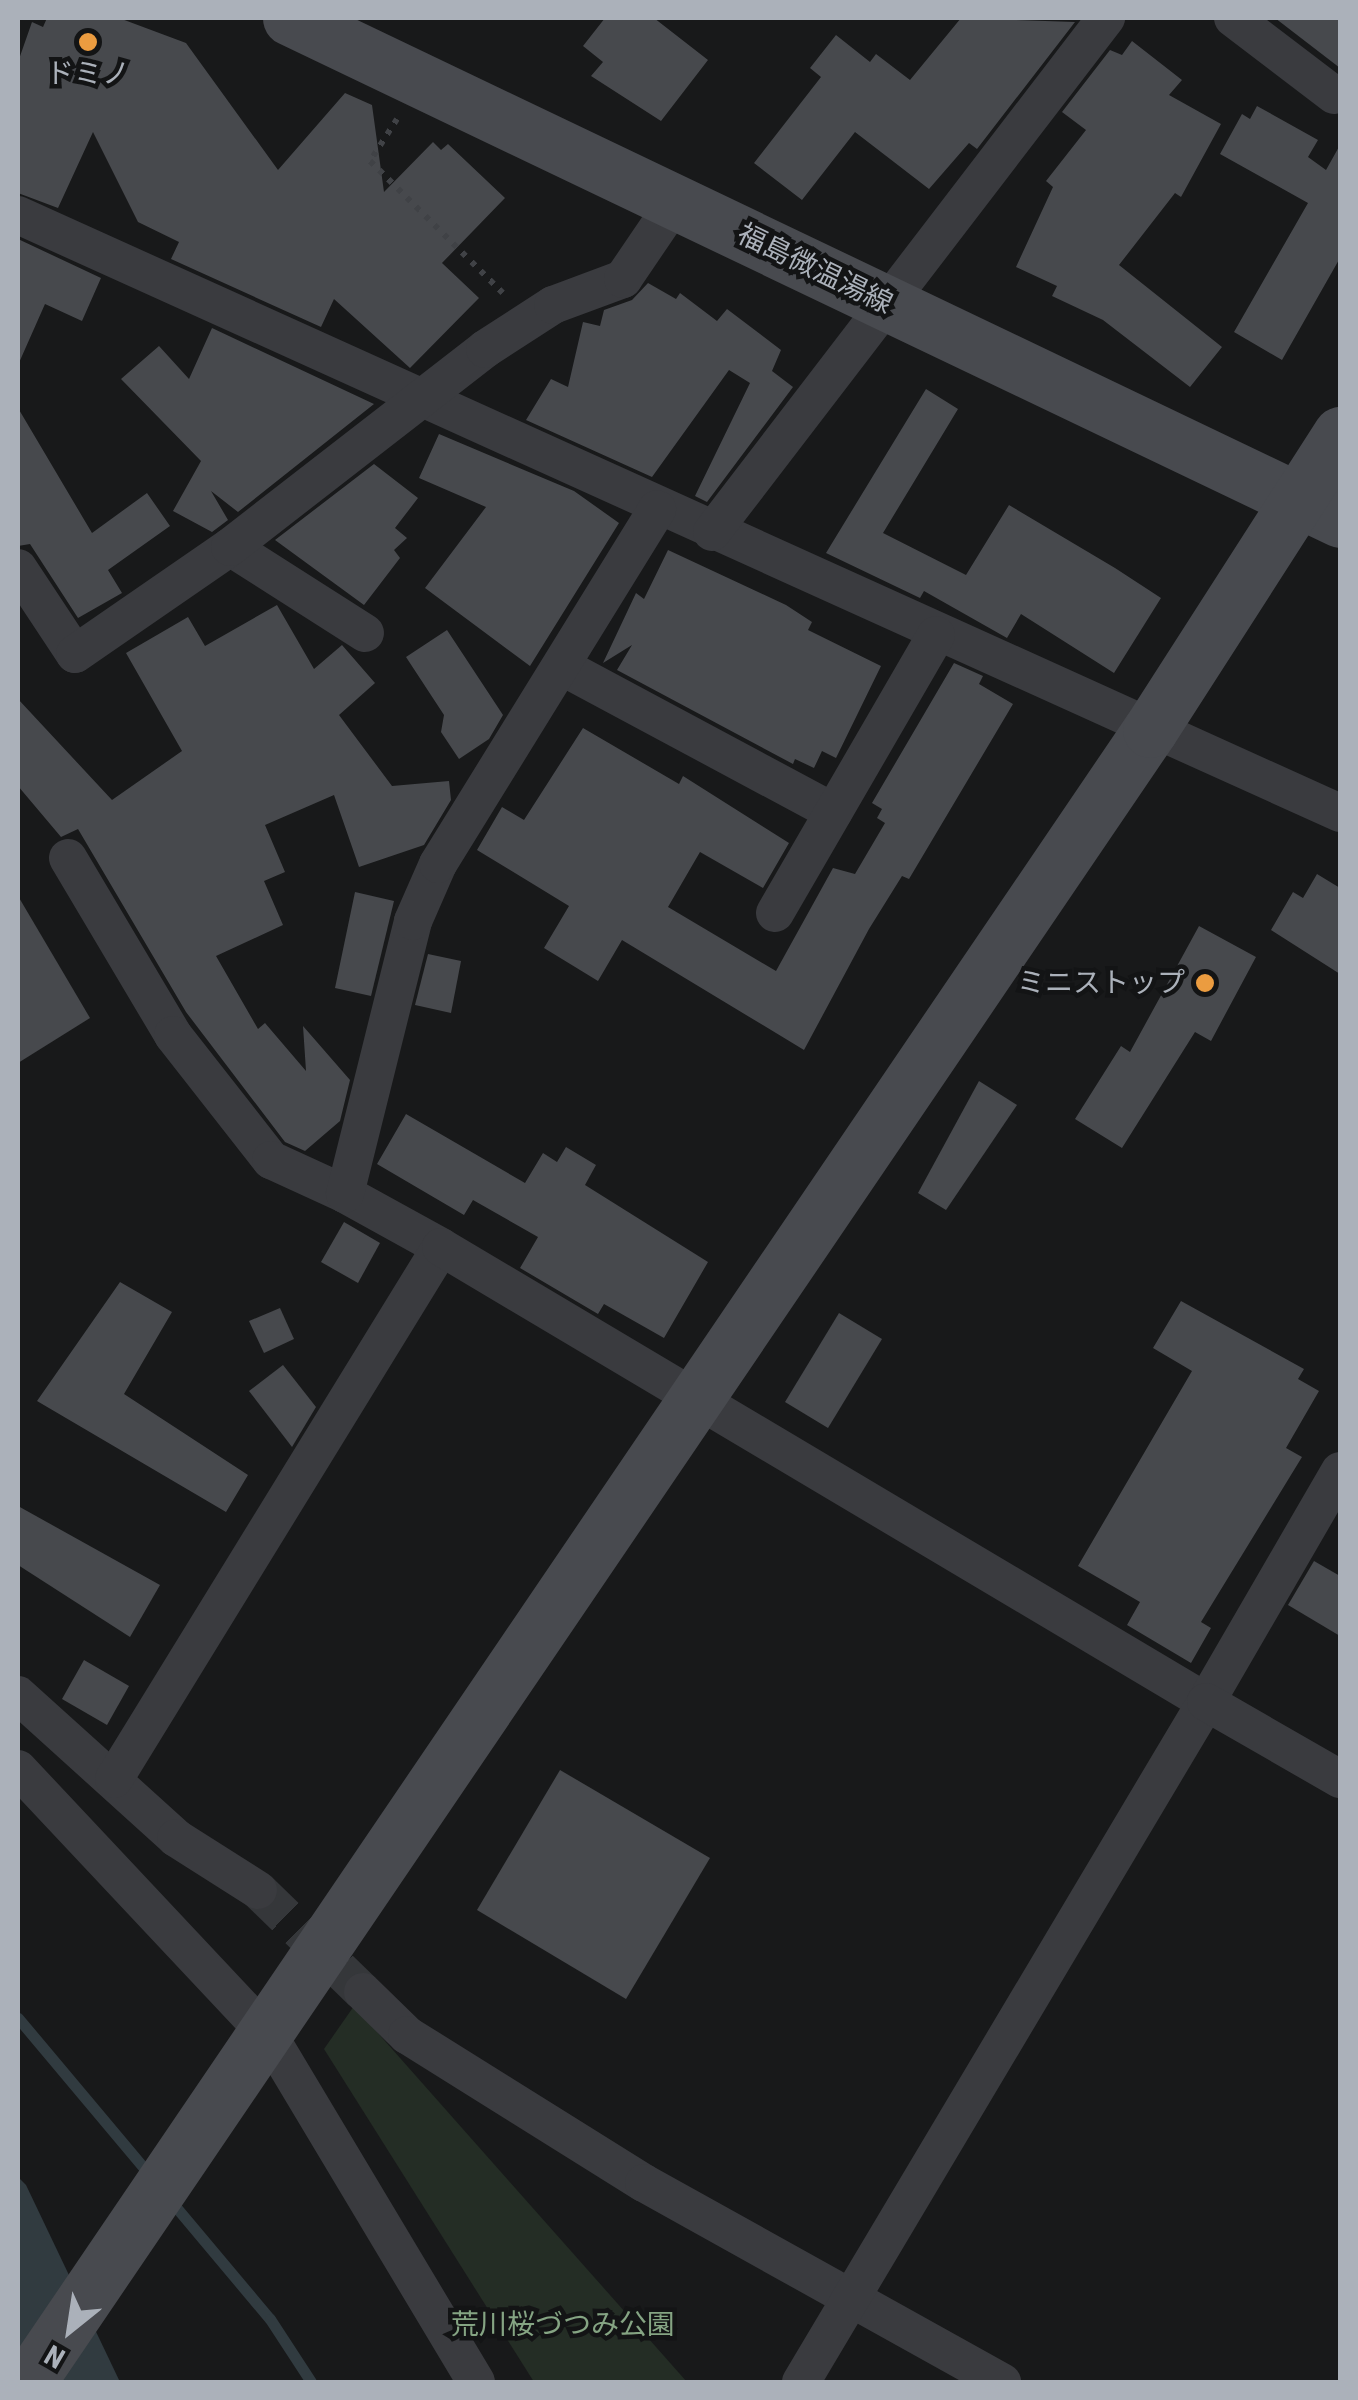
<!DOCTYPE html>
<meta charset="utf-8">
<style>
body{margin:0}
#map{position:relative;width:1358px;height:2400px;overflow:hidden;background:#18191a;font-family:"Roboto Condensed","Noto Sans JP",sans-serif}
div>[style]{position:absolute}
.green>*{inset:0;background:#242d25}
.water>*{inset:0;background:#313b40}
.stream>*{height:11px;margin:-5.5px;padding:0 5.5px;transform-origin:5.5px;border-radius:5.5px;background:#313b40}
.building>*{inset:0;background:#47494d}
.street-tunnel>*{height:38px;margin-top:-19px;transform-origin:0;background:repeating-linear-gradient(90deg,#35373a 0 38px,transparent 0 57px)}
.path>*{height:6px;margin-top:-3px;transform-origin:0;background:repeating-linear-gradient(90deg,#404246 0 5px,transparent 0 13px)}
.street>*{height:38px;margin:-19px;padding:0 19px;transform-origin:19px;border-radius:19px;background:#3a3b3f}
.secondary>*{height:55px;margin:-27.5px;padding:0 27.5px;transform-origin:27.5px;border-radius:27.5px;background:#484a4f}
.dots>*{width:28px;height:28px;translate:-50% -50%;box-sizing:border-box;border:5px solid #131415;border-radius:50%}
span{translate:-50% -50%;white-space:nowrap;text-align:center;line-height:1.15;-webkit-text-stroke:9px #131415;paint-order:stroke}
.poi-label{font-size:28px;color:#abb1ba}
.right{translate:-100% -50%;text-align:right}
.street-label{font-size:28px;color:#abb1ba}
.park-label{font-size:28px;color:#85a483}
.frame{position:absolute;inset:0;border:20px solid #abb1ba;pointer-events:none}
.north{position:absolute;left:20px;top:2280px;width:100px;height:100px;-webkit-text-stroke:8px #131415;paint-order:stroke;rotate:210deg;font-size:28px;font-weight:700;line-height:40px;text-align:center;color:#abb1ba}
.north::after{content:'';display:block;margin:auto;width:35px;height:45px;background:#abb1ba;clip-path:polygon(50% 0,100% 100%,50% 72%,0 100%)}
</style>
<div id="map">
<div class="green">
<div style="clip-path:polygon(354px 2006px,687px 2382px,534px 2382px,324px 2049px)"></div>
</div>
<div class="water">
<div style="clip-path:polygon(18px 2177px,26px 2185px,120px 2382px,18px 2382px)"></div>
</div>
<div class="stream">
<div style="left:18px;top:2018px;width:204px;rotate:50deg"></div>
<div style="left:170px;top:2200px;width:155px;rotate:50deg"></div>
<div style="left:270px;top:2319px;width:75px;rotate:56.9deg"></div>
</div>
<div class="building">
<div style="clip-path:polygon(47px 18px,119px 18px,186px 43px,278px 170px,345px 93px,372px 105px,384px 192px,433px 142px,441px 150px,448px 144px,505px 198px,442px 263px,479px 298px,410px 368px,334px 299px,321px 327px,171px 259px,179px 242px,138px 222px,93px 132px,58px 208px,18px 193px,18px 62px,32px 22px,43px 27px)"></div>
<div style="clip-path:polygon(605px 18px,654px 18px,708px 60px,661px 121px,591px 76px,603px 62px,583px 46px)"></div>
<div style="clip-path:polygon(961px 18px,1075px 22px,977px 149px,969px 143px,929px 189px,855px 132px,802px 200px,754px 163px,821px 77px,810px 68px,836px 35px,870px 62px,876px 54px,910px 80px)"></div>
<div style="clip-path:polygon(1275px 18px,1340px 18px,1340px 68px)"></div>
<div style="clip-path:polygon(1132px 41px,1182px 80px,1169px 95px,1221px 124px,1181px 197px,1175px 193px,1119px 265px,1222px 347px,1190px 387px,1103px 320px,1052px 296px,1057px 286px,1016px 267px,1053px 187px,1046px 181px,1086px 130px,1062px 112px,1110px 50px,1122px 55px)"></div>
<div style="clip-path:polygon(1257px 106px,1318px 140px,1308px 157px,1326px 170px,1340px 145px,1340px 258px,1282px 360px,1234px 332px,1308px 203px,1220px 154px,1242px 114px,1250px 119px)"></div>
<div style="clip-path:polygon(18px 239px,101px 278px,82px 321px,45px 304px,18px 365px)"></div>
<div style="clip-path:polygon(648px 283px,676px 299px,680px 293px,717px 321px,727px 309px,781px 350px,772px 371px,793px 387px,707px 502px,695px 496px,750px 383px,729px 370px,652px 477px,526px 420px,551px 379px,568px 387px,583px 322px,600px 326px,604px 310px,632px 300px)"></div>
<div style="clip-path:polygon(212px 328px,374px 404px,238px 512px,211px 491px,228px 520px,212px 532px,173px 511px,201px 461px,121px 379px,159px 346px,189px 379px)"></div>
<div style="clip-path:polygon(926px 389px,958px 409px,883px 533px,966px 575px,1009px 505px,1115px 568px,1161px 598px,1114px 673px,1021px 614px,1007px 638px,924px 591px,920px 598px,826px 553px)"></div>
<div style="clip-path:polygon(18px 408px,92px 533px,147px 493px,170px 526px,108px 570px,122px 593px,78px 618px,30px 544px,18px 546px)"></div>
<div style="clip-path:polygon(439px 434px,574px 491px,619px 523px,530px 666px,425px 588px,486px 507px,419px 478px)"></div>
<div style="clip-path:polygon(374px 464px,418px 498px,395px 528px,407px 538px,394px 550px,400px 558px,364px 605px,275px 540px)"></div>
<div style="clip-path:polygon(668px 550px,786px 605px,812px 622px,808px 630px,881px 666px,836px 758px,822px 751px,814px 768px,795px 759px,793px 764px,617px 670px,632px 645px,603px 663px,636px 593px,644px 599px)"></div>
<div style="clip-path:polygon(277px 605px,314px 669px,342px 645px,375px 683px,339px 715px,392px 786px,449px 781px,451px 800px,424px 845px,359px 867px,334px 795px,265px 825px,285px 872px,264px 881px,283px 925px,216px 956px,258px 1029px,265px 1023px,306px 1071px,303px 1026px,350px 1080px,340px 1121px,305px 1151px,285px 1142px,186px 1012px,78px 829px,61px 837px,18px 786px,18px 699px,112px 800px,182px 751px,126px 653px,188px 617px,205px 646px)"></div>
<div style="clip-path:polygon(447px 630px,503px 715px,489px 739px,459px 759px,441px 732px,444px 715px,406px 657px)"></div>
<div style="clip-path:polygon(954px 663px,983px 676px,979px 684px,1013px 704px,909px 879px,902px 876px,869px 929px,804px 1050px,622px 940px,598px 981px,544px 948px,569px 906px,477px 850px,502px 807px,524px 820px,583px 728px,679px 784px,683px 776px,789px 843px,763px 888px,700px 852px,668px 907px,776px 971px,833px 868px,855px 874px,885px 823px,877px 818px,882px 809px,872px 803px)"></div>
<div style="clip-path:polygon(1317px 874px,1340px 888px,1340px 974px,1271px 930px,1293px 892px,1303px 898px)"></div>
<div style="clip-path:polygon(355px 892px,394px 901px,371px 996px,335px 988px)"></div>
<div style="clip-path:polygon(18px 896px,90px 1018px,18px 1063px)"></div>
<div style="clip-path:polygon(1199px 926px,1256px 957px,1211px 1041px,1195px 1032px,1122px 1148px,1075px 1119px,1121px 1046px,1130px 1052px)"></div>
<div style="clip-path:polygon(428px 954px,461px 961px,451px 1013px,415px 1005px)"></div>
<div style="clip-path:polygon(979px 1081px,1017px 1105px,946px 1210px,918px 1193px)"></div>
<div style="clip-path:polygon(406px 1114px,525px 1183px,543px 1153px,557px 1162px,566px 1147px,596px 1165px,585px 1185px,708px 1262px,664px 1338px,604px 1304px,598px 1314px,520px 1268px,538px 1237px,473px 1200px,464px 1215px,377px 1164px)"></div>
<div style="clip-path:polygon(344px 1222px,380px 1243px,358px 1283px,321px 1262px)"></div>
<div style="clip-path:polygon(120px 1282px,172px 1312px,124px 1394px,248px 1475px,226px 1512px,37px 1401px)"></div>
<div style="clip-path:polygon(1181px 1301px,1304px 1369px,1298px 1379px,1319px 1391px,1286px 1448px,1302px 1457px,1201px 1622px,1211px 1628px,1191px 1663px,1127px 1625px,1140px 1602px,1078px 1566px,1192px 1371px,1153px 1348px)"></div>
<div style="clip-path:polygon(280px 1308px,294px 1339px,264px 1353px,249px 1321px)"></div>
<div style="clip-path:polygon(839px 1313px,882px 1339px,828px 1428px,785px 1402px)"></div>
<div style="clip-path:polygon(283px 1365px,316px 1407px,292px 1447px,249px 1391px)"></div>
<div style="clip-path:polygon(18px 1506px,160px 1585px,130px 1637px,18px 1565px)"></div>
<div style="clip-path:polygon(1314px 1561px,1340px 1576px,1340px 1636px,1288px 1605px)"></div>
<div style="clip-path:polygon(84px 1660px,129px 1686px,107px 1725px,62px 1699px)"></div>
<div style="clip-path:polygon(560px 1770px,710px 1858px,626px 1999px,477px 1910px)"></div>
</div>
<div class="street-tunnel">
<div style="left:258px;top:1890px;width:146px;rotate:44.2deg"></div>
</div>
<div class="path">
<div style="left:397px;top:119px;width:50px;rotate:122.7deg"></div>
<div style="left:370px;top:161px;width:187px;rotate:44.8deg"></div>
</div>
<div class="street">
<div style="left:1233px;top:18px;width:127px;rotate:37.3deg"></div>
<div style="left:18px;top:215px;width:1451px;rotate:24.34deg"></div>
<div style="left:712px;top:532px;width:648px;rotate:-52.53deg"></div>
<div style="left:230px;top:547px;width:160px;rotate:32.5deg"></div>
<div style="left:18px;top:568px;width:103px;rotate:56.5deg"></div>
<div style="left:75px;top:654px;width:188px;rotate:-34.6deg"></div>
<div style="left:230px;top:547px;width:323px;rotate:-37.8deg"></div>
<div style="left:485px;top:349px;width:81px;rotate:-32.9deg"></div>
<div style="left:553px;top:305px;width:75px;rotate:-20.4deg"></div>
<div style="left:623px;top:279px;width:94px;rotate:-55.8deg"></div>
<div style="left:561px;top:666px;width:309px;rotate:28.2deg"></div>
<div style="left:68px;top:858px;width:206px;rotate:59.3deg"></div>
<div style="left:173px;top:1035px;width:159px;rotate:51.9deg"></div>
<div style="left:271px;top:1160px;width:81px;rotate:24.7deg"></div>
<div style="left:775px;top:913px;width:321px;rotate:-59.9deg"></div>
<div style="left:441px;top:1247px;width:110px;rotate:-151.1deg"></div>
<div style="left:345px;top:1194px;width:281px;rotate:-76deg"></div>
<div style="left:413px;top:921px;width:62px;rotate:-66.3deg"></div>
<div style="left:438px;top:864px;width:417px;rotate:-58.3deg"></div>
<div style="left:18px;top:1695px;width:213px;rotate:42.1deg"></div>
<div style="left:176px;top:1838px;width:97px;rotate:32.4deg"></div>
<div style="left:18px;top:1769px;width:366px;rotate:46.8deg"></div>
<div style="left:269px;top:2036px;width:403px;rotate:59.1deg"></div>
<div style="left:114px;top:1779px;width:624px;rotate:-58.42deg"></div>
<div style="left:441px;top:1247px;width:890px;rotate:30.74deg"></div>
<div style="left:1206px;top:1702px;width:267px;rotate:-59.9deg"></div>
<div style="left:363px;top:1992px;width:62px;rotate:44.3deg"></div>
<div style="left:407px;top:2035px;width:279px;rotate:32deg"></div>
<div style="left:644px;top:2183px;width:410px;rotate:29.1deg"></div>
<div style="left:801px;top:2382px;width:791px;rotate:-59.22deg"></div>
<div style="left:1206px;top:1702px;width:155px;rotate:29.9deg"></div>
</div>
<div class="secondary">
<div style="left:290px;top:18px;width:1164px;rotate:25.55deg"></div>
<div style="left:28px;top:2382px;width:1997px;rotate:-55.82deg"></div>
<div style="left:1150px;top:730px;width:352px;rotate:-57.3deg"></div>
</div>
<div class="dots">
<div style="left:88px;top:42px;background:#eb9c40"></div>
<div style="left:1205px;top:983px;background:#eb9c40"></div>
</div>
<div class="poi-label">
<span style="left:88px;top:74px">ドミノ</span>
<span class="right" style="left:1185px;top:983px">ミニストップ</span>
</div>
<div class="street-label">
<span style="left:815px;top:269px;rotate:26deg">福島微温湯線</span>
</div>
<div class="park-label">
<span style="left:563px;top:2325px">荒川桜づつみ公園</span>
</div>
<div class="frame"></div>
<div class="north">N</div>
</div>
